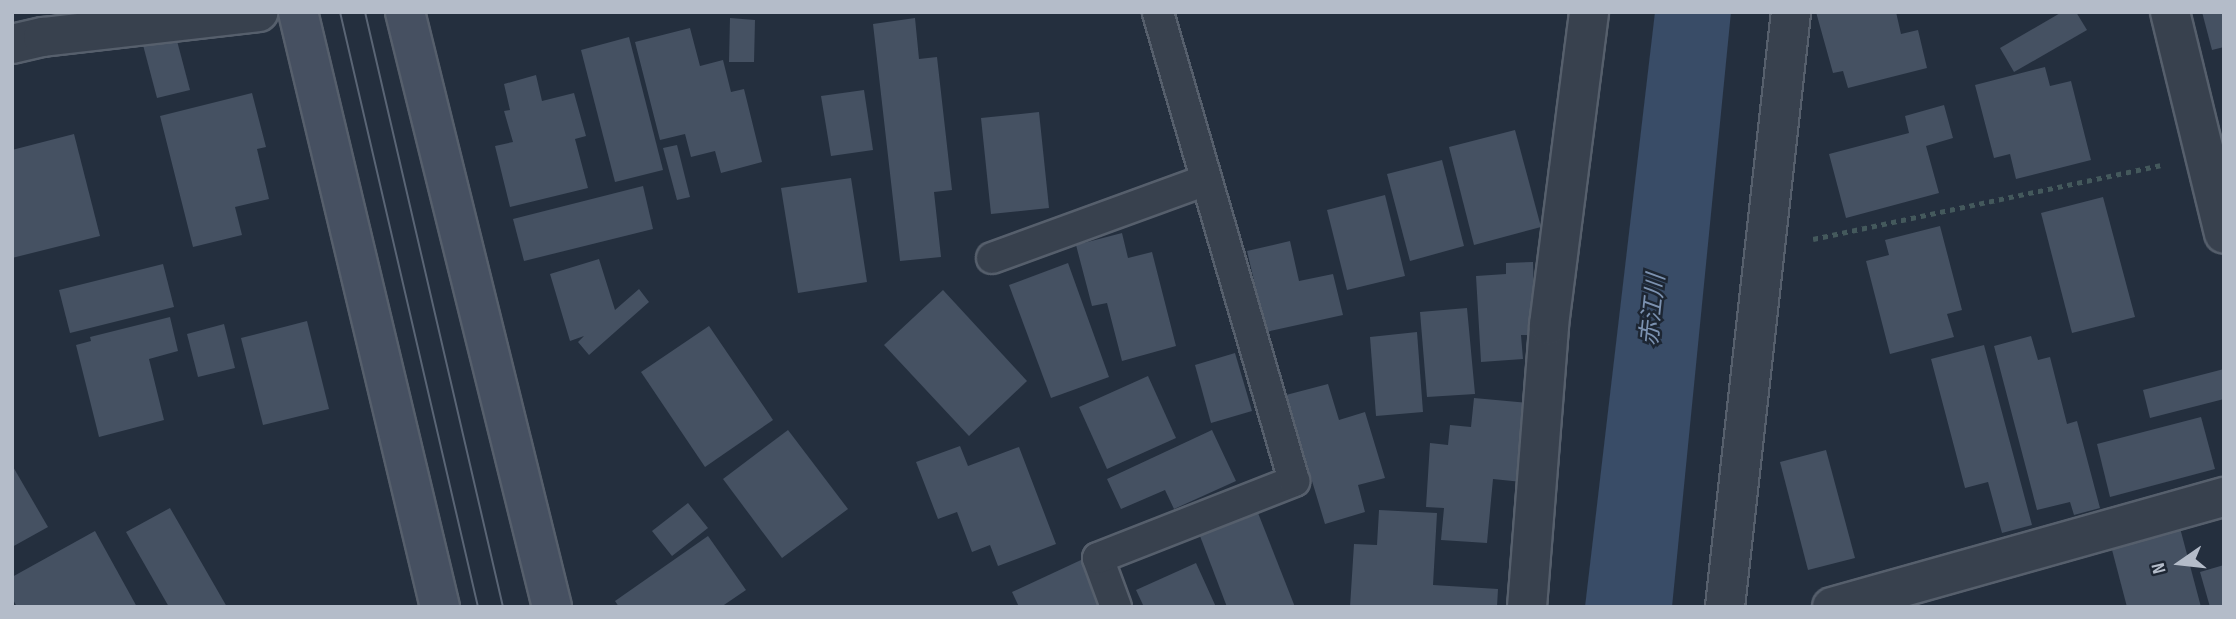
<!DOCTYPE html>
<meta charset="utf-8">
<style>
body{margin:0}
#map{position:relative;width:2236px;height:619px;overflow:hidden;background:#242f3e;font-family:"Sofia Sans Condensed","Noto Sans JP",sans-serif}
div>[style]{position:absolute}
.water>*{inset:0;background:#394c67}
.building>*{inset:0;background:#455162}
.path>*{height:4.5px;margin-top:-2.25px;transform-origin:0;background:repeating-linear-gradient(90deg,#44595c 0 5px,transparent 0 10px)}
.roads{filter:drop-shadow(2px 0 #565f6c) drop-shadow(-2px 0 #565f6c) drop-shadow(0 2px #565f6c) drop-shadow(0 -2px #565f6c)}
.lane>*{height:30px;margin:-15px;padding:0 15px;transform-origin:15px;border-radius:15px;background:#38414e}
.street>*{height:38px;margin:-19px;padding:0 19px;transform-origin:19px;border-radius:19px;background:#38414e}
.secondary>*{height:38px;margin:-19px;padding:0 19px;transform-origin:19px;border-radius:19px;background:#465061}
.tram>*{height:2px;margin:-1px;padding:0 1px;transform-origin:1px;border-radius:1px;background:#5a6575}
span{translate:-50% -50%;white-space:nowrap;text-align:center;line-height:1.15;-webkit-text-stroke:5px #1d2633;paint-order:stroke}
.water-label{font-size:24px;color:#7c92b1;font-style:italic}
.frame{position:absolute;inset:0;border:14px solid #b4bcc9;pointer-events:none}
.north{position:absolute;left:2145px;top:528px;width:70px;height:70px;-webkit-text-stroke:5px #1d2633;paint-order:stroke;rotate:256deg;font-size:19px;font-weight:700;line-height:28px;text-align:center;color:#b4bcc9}
.north::after{content:'';display:block;margin:auto;width:24px;height:32px;background:#b4bcc9;clip-path:polygon(50% 0,100% 100%,50% 72%,0 100%)}
</style>
<div id="map">
<div class="water">
<div style="clip-path:polygon(1655px 12px,1731px 12px,1672px 607px,1585px 607px)"></div>
</div>
<div class="building">
<div style="clip-path:polygon(1816px 12px,1896px 12px,1901px 34px,1918px 30px,1927px 68px,1848px 88px,1843px 71px,1833px 73px)"></div>
<div style="clip-path:polygon(2062px 12px,2076px 12px,2087px 30px,2014px 72px,2000px 48px)"></div>
<div style="clip-path:polygon(2202px 12px,2224px 12px,2224px 47px,2212px 50px)"></div>
<div style="clip-path:polygon(730px 18px,755px 20px,754px 62px,729px 62px)"></div>
<div style="clip-path:polygon(915px 18px,919px 59px,937px 57px,952px 190px,934px 192px,941px 257px,900px 261px,873px 24px)"></div>
<div style="clip-path:polygon(690px 28px,700px 66px,723px 60px,731px 92px,744px 89px,762px 162px,721px 173px,715px 151px,691px 157px,685px 134px,660px 140px,635px 42px)"></div>
<div style="clip-path:polygon(176px 37px,190px 90px,157px 98px,143px 45px)"></div>
<div style="clip-path:polygon(629px 37px,663px 170px,615px 182px,581px 50px)"></div>
<div style="clip-path:polygon(2045px 67px,2050px 86px,2071px 81px,2091px 160px,2016px 179px,2010px 154px,1994px 158px,1975px 85px)"></div>
<div style="clip-path:polygon(536px 75px,542px 101px,574px 93px,586px 136px,575px 139px,588px 188px,510px 207px,495px 146px,513px 142px,504px 111px,510px 110px,504px 84px)"></div>
<div style="clip-path:polygon(864px 90px,873px 150px,831px 156px,821px 96px)"></div>
<div style="clip-path:polygon(252px 93px,266px 147px,257px 149px,269px 199px,235px 207px,242px 235px,193px 247px,160px 116px)"></div>
<div style="clip-path:polygon(1944px 105px,1953px 138px,1926px 146px,1939px 193px,1846px 218px,1829px 154px,1909px 133px,1905px 116px)"></div>
<div style="clip-path:polygon(1039px 112px,1049px 208px,991px 214px,981px 118px)"></div>
<div style="clip-path:polygon(1515px 130px,1541px 227px,1474px 245px,1449px 147px)"></div>
<div style="clip-path:polygon(74px 134px,100px 236px,12px 258px,12px 150px)"></div>
<div style="clip-path:polygon(677px 145px,690px 197px,677px 200px,663px 148px)"></div>
<div style="clip-path:polygon(1442px 160px,1464px 246px,1410px 261px,1387px 174px)"></div>
<div style="clip-path:polygon(851px 178px,867px 282px,798px 293px,781px 188px)"></div>
<div style="clip-path:polygon(643px 186px,653px 229px,524px 261px,513px 219px)"></div>
<div style="clip-path:polygon(1385px 195px,1405px 276px,1347px 290px,1327px 210px)"></div>
<div style="clip-path:polygon(2103px 197px,2135px 317px,2072px 333px,2041px 213px)"></div>
<div style="clip-path:polygon(1940px 226px,1962px 310px,1947px 314px,1954px 337px,1890px 354px,1866px 261px,1889px 255px,1885px 240px)"></div>
<div style="clip-path:polygon(1122px 233px,1128px 258px,1152px 252px,1176px 346px,1122px 361px,1107px 303px,1092px 306px,1076px 245px)"></div>
<div style="clip-path:polygon(1290px 241px,1299px 281px,1333px 274px,1343px 315px,1266px 332px,1247px 251px)"></div>
<div style="clip-path:polygon(599px 259px,615px 310px,639px 289px,649px 302px,589px 355px,578px 342px,584px 336px,570px 341px,550px 274px)"></div>
<div style="clip-path:polygon(1533px 262px,1535px 335px,1521px 335px,1523px 359px,1481px 362px,1476px 276px,1506px 274px,1506px 263px)"></div>
<div style="clip-path:polygon(1068px 263px,1109px 377px,1051px 398px,1009px 285px)"></div>
<div style="clip-path:polygon(163px 264px,174px 307px,70px 333px,59px 290px)"></div>
<div style="clip-path:polygon(943px 290px,1027px 381px,969px 436px,884px 345px)"></div>
<div style="clip-path:polygon(1467px 308px,1475px 394px,1427px 397px,1420px 312px)"></div>
<div style="clip-path:polygon(170px 317px,178px 351px,149px 359px,164px 420px,99px 437px,76px 345px,91px 341px,90px 337px)"></div>
<div style="clip-path:polygon(307px 321px,329px 409px,263px 425px,241px 338px)"></div>
<div style="clip-path:polygon(224px 324px,235px 368px,198px 377px,187px 334px)"></div>
<div style="clip-path:polygon(709px 326px,773px 420px,705px 467px,641px 372px)"></div>
<div style="clip-path:polygon(1417px 332px,1423px 412px,1376px 416px,1370px 337px)"></div>
<div style="clip-path:polygon(2031px 336px,2038px 360px,2050px 357px,2067px 424px,2077px 421px,2100px 508px,2074px 515px,2070px 502px,2037px 510px,1994px 346px)"></div>
<div style="clip-path:polygon(1984px 345px,2032px 525px,2002px 533px,1988px 482px,1965px 488px,1931px 359px)"></div>
<div style="clip-path:polygon(1235px 353px,1252px 411px,1211px 423px,1195px 365px)"></div>
<div style="clip-path:polygon(2224px 369px,2224px 399px,2150px 418px,2143px 390px)"></div>
<div style="clip-path:polygon(1148px 376px,1176px 438px,1107px 469px,1079px 407px)"></div>
<div style="clip-path:polygon(1328px 384px,1339px 420px,1365px 412px,1385px 478px,1358px 485px,1365px 512px,1325px 524px,1286px 395px)"></div>
<div style="clip-path:polygon(1474px 398px,1528px 403px,1522px 482px,1493px 479px,1487px 543px,1441px 540px,1444px 508px,1426px 507px,1430px 443px,1448px 445px,1450px 425px,1471px 427px)"></div>
<div style="clip-path:polygon(2201px 417px,2215px 469px,2110px 497px,2097px 444px)"></div>
<div style="clip-path:polygon(788px 430px,848px 509px,782px 558px,723px 479px)"></div>
<div style="clip-path:polygon(1212px 430px,1236px 481px,1174px 509px,1165px 490px,1121px 509px,1107px 479px)"></div>
<div style="clip-path:polygon(960px 446px,968px 466px,1019px 447px,1056px 544px,998px 566px,990px 545px,972px 552px,957px 512px,938px 519px,916px 462px)"></div>
<div style="clip-path:polygon(1826px 450px,1855px 558px,1808px 570px,1780px 462px)"></div>
<div style="clip-path:polygon(12px 465px,48px 527px,12px 547px)"></div>
<div style="clip-path:polygon(688px 503px,708px 528px,672px 556px,652px 531px)"></div>
<div style="clip-path:polygon(170px 508px,227px 607px,169px 607px,126px 532px)"></div>
<div style="clip-path:polygon(1379px 510px,1437px 513px,1433px 585px,1498px 589px,1497px 607px,1350px 607px,1354px 544px,1377px 545px)"></div>
<div style="clip-path:polygon(1258px 513px,1295px 607px,1227px 607px,1200px 536px)"></div>
<div style="clip-path:polygon(2180px 528px,2201px 607px,2127px 607px,2111px 546px)"></div>
<div style="clip-path:polygon(95px 531px,137px 607px,17px 607px,12px 598px,12px 577px)"></div>
<div style="clip-path:polygon(708px 536px,746px 590px,721px 607px,619px 607px,615px 601px)"></div>
<div style="clip-path:polygon(1081px 560px,1102px 607px,1019px 607px,1012px 592px)"></div>
<div style="clip-path:polygon(1196px 563px,1216px 607px,1144px 607px,1136px 590px)"></div>
<div style="clip-path:polygon(2224px 565px,2224px 607px,2210px 607px,2200px 572px)"></div>
</div>
<div class="path">
<div style="left:1813px;top:239px;width:355px;rotate:-12deg"></div>
</div>
<div class="roads">
<div class="lane">
<div style="left:992px;top:258px;width:228px;rotate:-20deg"></div>
<div style="left:1116px;top:607px;width:52px;rotate:-110.2deg"></div>
<div style="left:1098px;top:558px;width:211px;rotate:-21.4deg"></div>
<div style="left:1294px;top:481px;width:488px;rotate:-106.2deg"></div>
</div>
<div class="street">
<div style="left:2170px;top:12px;width:228px;rotate:76.3deg"></div>
<div style="left:12px;top:44px;width:32px;rotate:-13deg"></div>
<div style="left:43px;top:37px;width:217px;rotate:-6.6deg"></div>
<div style="left:1527px;top:607px;width:283px;rotate:-85.5deg"></div>
<div style="left:1549px;top:325px;width:316px;rotate:-82.7deg"></div>
<div style="left:1725px;top:607px;width:599px;rotate:-83.67deg"></div>
<div style="left:1832px;top:607px;width:407px;rotate:-15.7deg"></div>
</div>
<div class="secondary">
<div style="left:298px;top:12px;width:612px;rotate:76.58deg"></div>
<div style="left:405px;top:12px;width:613px;rotate:76.12deg"></div>
</div>
</div>
<div class="tram">
<div style="left:340px;top:12px;width:611px;rotate:76.94deg"></div>
<div style="left:365px;top:12px;width:611px;rotate:76.94deg"></div>
</div>
<div class="water-label">
<span style="left:1653px;top:310px;rotate:-84deg">赤江川</span>
</div>
<div class="frame"></div>
<div class="north">N</div>
</div>
